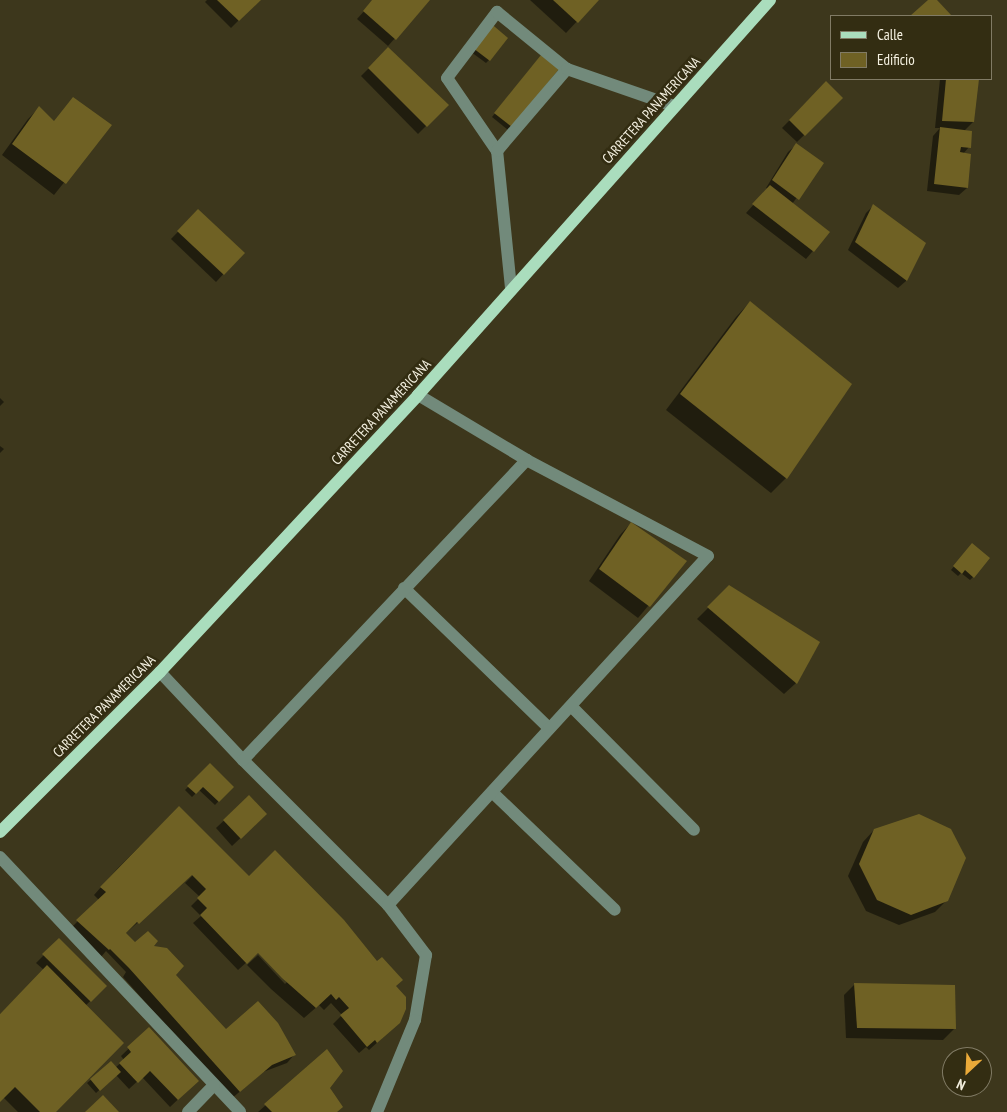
<!DOCTYPE html>
<style>
body{margin:0}
#map{position:relative;width:1007px;height:1112px;overflow:hidden;background:#3d371c;font-family:"PT Sans Narrow",sans-serif}
div>[style]{position:absolute}
.shadow>*{inset:0;background:#0007}
.building>*{inset:0;background:#6f6124}
.minor>*{height:12px;margin:-6px;padding:0 6px;transform-origin:6px;border-radius:6px;background:#728a7b}
.major>*{height:12px;margin:-6px;padding:0 6px;transform-origin:6px;border-radius:6px;background:#aaddbd}
span{translate:-50% -50%;white-space:nowrap;text-align:center;line-height:1.15;-webkit-text-stroke:5px #332d12;paint-order:stroke}
.street-label{font-size:14px;color:#f5f1e1}
.legend{position:absolute;left:830px;top:15px;width:162px;height:65px;box-sizing:border-box;background:#332d12;border:1px solid #817b65;margin:0;padding:6px 9px;list-style:none;font-size:15px;color:#f5f1e1}
.legend li{display:flex;align-items:center;gap:10px;height:25px}
.legend b{width:25px;border:1px solid #817b65}
.north{position:absolute;left:942px;top:1047px;width:50px;height:50px;box-sizing:border-box;background:#332d12;border:1px solid #817b65;border-radius:50%;rotate:205deg;font-size:14px;font-weight:700;line-height:20px;text-align:center;color:#f5f1e1}
.north::after{content:'';display:block;margin:auto;width:18px;height:22px;background:#ebaa39;clip-path:polygon(50% 0,100% 100%,50% 72%,0 100%)}
</style>
<div id="map">
<div class="shadow">
<div style="clip-path:polygon(207px 0,259px 0,231px 28px,205px 2px)"></div>
<div style="clip-path:polygon(374px 0,429px 0,388px 46px,357px 19px)"></div>
<div style="clip-path:polygon(530px 0,597px 0,566px 33px)"></div>
<div style="clip-path:polygon(488px 23px,489px 60px,486px 63px,467px 49px)"></div>
<div style="clip-path:polygon(388px 49px,447px 105px,418px 134px,361px 76px)"></div>
<div style="clip-path:polygon(538px 60px,511px 126px,508px 130px,492px 117px)"></div>
<div style="clip-path:polygon(940px 79px,978px 79px,973px 122px,964px 131px,969px 147px,963px 154px,967px 188px,959px 195px,927px 191px,933px 136px,940px 128px,935px 128px)"></div>
<div style="clip-path:polygon(826px 83px,842px 98px,797px 142px,782px 128px)"></div>
<div style="clip-path:polygon(73px 99px,110px 125px,54px 195px,2px 155px,28px 119px,39px 108px,51px 126px)"></div>
<div style="clip-path:polygon(796px 145px,822px 164px,792px 204px,829px 232px,806px 259px,746px 213px,768px 189px,766px 188px,788px 152px)"></div>
<div style="clip-path:polygon(873px 206px,924px 243px,906px 281px,898px 288px,848px 250px,866px 213px)"></div>
<div style="clip-path:polygon(198px 211px,243px 253px,216px 282px,171px 239px)"></div>
<div style="clip-path:polygon(750px 302px,850px 384px,786px 478px,771px 493px,666px 410px,736px 317px)"></div>
<div style="clip-path:polygon(0 398px,4px 402px,0 406px)"></div>
<div style="clip-path:polygon(0 446px,4px 449px,0 453px)"></div>
<div style="clip-path:polygon(631px 523px,685px 562px,638px 618px,589px 581px,620px 535px)"></div>
<div style="clip-path:polygon(969px 548px,973px 577px,970px 580px,961px 573px,958px 576px,951px 570px)"></div>
<div style="clip-path:polygon(729px 587px,818px 643px,796px 683px,784px 694px,697px 619px)"></div>
<div style="clip-path:polygon(210px 765px,232px 787px,215px 805px,199px 790px,192px 797px,185px 790px)"></div>
<div style="clip-path:polygon(249px 797px,266px 814px,232px 846px,216px 828px)"></div>
<div style="clip-path:polygon(179px 807px,249px 878px,395px 986px,391px 1030px,369px 1050px,366px 1047px,359px 1053px,333px 1024px,342px 1015px,331px 1003px,324px 1010px,319px 1005px,304px 1018px,271px 989px,247px 965px,258px 955px,285px 984px,287px 982px,258px 952px,238px 970px,193px 923px,201px 916px,191px 906px,200px 897px,185px 883px,208px 860px,117px 941px,136px 960px,174px 975px,226px 1030px,294px 1055px,287px 1063px,263px 1072px,231px 1099px,123px 977px,126px 972px,106px 951px,101px 957px,70px 929px,99px 900px,94px 895px,117px 869px)"></div>
<div style="clip-path:polygon(874px 830px,947px 900px,935px 912px,899px 925px,866px 911px,848px 876px,863px 842px)"></div>
<div style="clip-path:polygon(59px 940px,106px 986px,85px 1006px,54px 1112px,18px 1112px,3px 1097px,0 1100px,0 1014px,44px 970px,36px 963px)"></div>
<div style="clip-path:polygon(855px 984px,954px 1029px,943px 1040px,846px 1038px,844px 995px)"></div>
<div style="clip-path:polygon(149px 1029px,190px 1088px,170px 1107px,142px 1077px,129px 1089px,116px 1075px,96px 1093px,87px 1083px,111px 1063px,115px 1068px,124px 1060px,121px 1056px)"></div>
<div style="clip-path:polygon(327px 1051px,329px 1088px,336px 1112px,258px 1112px)"></div>
</div>
<div class="building">
<div style="clip-path:polygon(217px 0,261px 0,239px 21px)"></div>
<div style="clip-path:polygon(372px 0,430px 0,396px 40px,363px 11px)"></div>
<div style="clip-path:polygon(553px 0,599px 0,578px 23px)"></div>
<div style="clip-path:polygon(928px 0,937px 0,952px 16px,910px 16px)"></div>
<div style="clip-path:polygon(488px 21px,508px 38px,490px 61px,469px 45px)"></div>
<div style="clip-path:polygon(388px 47px,449px 105px,427px 127px,368px 68px)"></div>
<div style="clip-path:polygon(541px 55px,559px 69px,512px 127px,494px 113px)"></div>
<div style="clip-path:polygon(946px 79px,979px 79px,974px 122px,942px 121px)"></div>
<div style="clip-path:polygon(826px 81px,843px 98px,805px 136px,789px 120px)"></div>
<div style="clip-path:polygon(73px 97px,112px 125px,66px 184px,12px 144px,39px 106px,54px 121px)"></div>
<div style="clip-path:polygon(940px 127px,972px 131px,971px 148px,961px 147px,960px 152px,971px 154px,968px 188px,934px 184px)"></div>
<div style="clip-path:polygon(796px 143px,824px 163px,799px 200px,772px 180px)"></div>
<div style="clip-path:polygon(770px 185px,830px 232px,814px 252px,752px 204px)"></div>
<div style="clip-path:polygon(873px 204px,926px 243px,907px 281px,855px 242px)"></div>
<div style="clip-path:polygon(198px 209px,245px 253px,224px 275px,177px 231px)"></div>
<div style="clip-path:polygon(750px 301px,852px 384px,787px 479px,680px 394px)"></div>
<div style="clip-path:polygon(631px 522px,687px 561px,650px 607px,599px 569px)"></div>
<div style="clip-path:polygon(972px 543px,990px 558px,974px 578px,965px 570px,962px 574px,953px 566px)"></div>
<div style="clip-path:polygon(729px 585px,820px 642px,797px 684px,707px 607px)"></div>
<div style="clip-path:polygon(210px 763px,234px 787px,219px 802px,203px 787px,196px 794px,187px 786px)"></div>
<div style="clip-path:polygon(249px 795px,267px 814px,241px 839px,223px 820px)"></div>
<div style="clip-path:polygon(179px 806px,249px 876px,275px 850px,344px 920px,377px 961px,382px 957px,403px 980px,396px 986px,406px 997px,406px 1009px,400px 1023px,377px 1043px,375px 1040px,367px 1047px,340px 1015px,349px 1008px,339px 997px,336px 1000px,331px 994px,316px 1008px,282px 978px,258px 953px,247px 964px,200px 915px,207px 908px,197px 898px,206px 889px,192px 875px,139px 924px,137px 922px,126px 933px,135px 942px,148px 931px,158px 941px,154px 946px,167px 948px,184px 966px,176px 975px,226px 1029px,258px 1001px,278px 1023px,296px 1055px,272px 1065px,240px 1092px,129px 968px,110px 949px,109px 950px,76px 920px,106px 892px,100px 887px)"></div>
<div style="clip-path:polygon(919px 814px,951px 829px,966px 858px,948px 901px,911px 915px,877px 900px,859px 864px,874px 829px)"></div>
<div style="clip-path:polygon(59px 938px,107px 986px,91px 1002px,42px 954px)"></div>
<div style="clip-path:polygon(47px 965px,124px 1043px,56px 1112px,40px 1112px,15px 1087px,0 1102px,0 1014px)"></div>
<div style="clip-path:polygon(854px 983px,955px 985px,956px 1029px,857px 1028px)"></div>
<div style="clip-path:polygon(149px 1027px,199px 1081px,178px 1100px,150px 1071px,138px 1083px,119px 1063px,131px 1052px,127px 1047px)"></div>
<div style="clip-path:polygon(327px 1049px,343px 1071px,330px 1088px,343px 1107px,337px 1112px,272px 1112px,264px 1104px)"></div>
<div style="clip-path:polygon(111px 1061px,121px 1072px,100px 1091px,90px 1079px)"></div>
<div style="clip-path:polygon(103px 1095px,119px 1112px,85px 1112px)"></div>
</div>
<div class="minor">
<div style="left:497px;top:151px;width:88px;rotate:-124.4deg"></div>
<div style="left:447px;top:78px;width:83px;rotate:-52.9deg"></div>
<div style="left:497px;top:12px;width:90px;rotate:39.2deg"></div>
<div style="left:511px;top:288px;width:138px;rotate:-95.8deg"></div>
<div style="left:497px;top:151px;width:108px;rotate:-49.5deg"></div>
<div style="left:567px;top:69px;width:113px;rotate:19.1deg"></div>
<div style="left:404px;top:588px;width:202px;rotate:44deg"></div>
<div style="left:160px;top:672px;width:121px;rotate:46.7deg"></div>
<div style="left:243px;top:760px;width:205px;rotate:45deg"></div>
<div style="left:388px;top:905px;width:63px;rotate:52.8deg"></div>
<div style="left:426px;top:955px;width:66px;rotate:99.6deg"></div>
<div style="left:415px;top:1020px;width:100px;rotate:112.4deg"></div>
<div style="left:572px;top:707px;width:173px;rotate:45.2deg"></div>
<div style="left:243px;top:760px;width:413px;rotate:-46.6deg"></div>
<div style="left:492px;top:792px;width:170px;rotate:43.8deg"></div>
<div style="left:0;top:857px;width:350px;rotate:46.7deg"></div>
<div style="left:388px;top:905px;width:473px;rotate:-47.5deg"></div>
<div style="left:708px;top:556px;width:205px;rotate:-152.1deg"></div>
<div style="left:527px;top:460px;width:127px;rotate:-149.2deg"></div>
<div style="left:188px;top:1112px;width:37px;rotate:-46deg"></div>
</div>
<div class="major">
<div style="left:0;top:832px;width:226px;rotate:-45deg"></div>
<div style="left:160px;top:672px;width:379px;rotate:-47deg"></div>
<div style="left:418px;top:395px;width:529px;rotate:-48.29deg"></div>
</div>
<div class="street-label">
<span style="left:651px;top:110px;rotate:-48deg">CARRETERA PANAMERICANA</span>
<span style="left:381px;top:412px;rotate:-47deg">CARRETERA PANAMERICANA</span>
<span style="left:104px;top:706px;rotate:-45deg">CARRETERA PANAMERICANA</span>
</div>
<ul class="legend">
<li><b style="height:6px;background:#aaddbd"></b>Calle</li>
<li><b style="height:14px;background:#6f6124"></b>Edificio</li>
</ul>
<div class="north">N</div>
</div>
